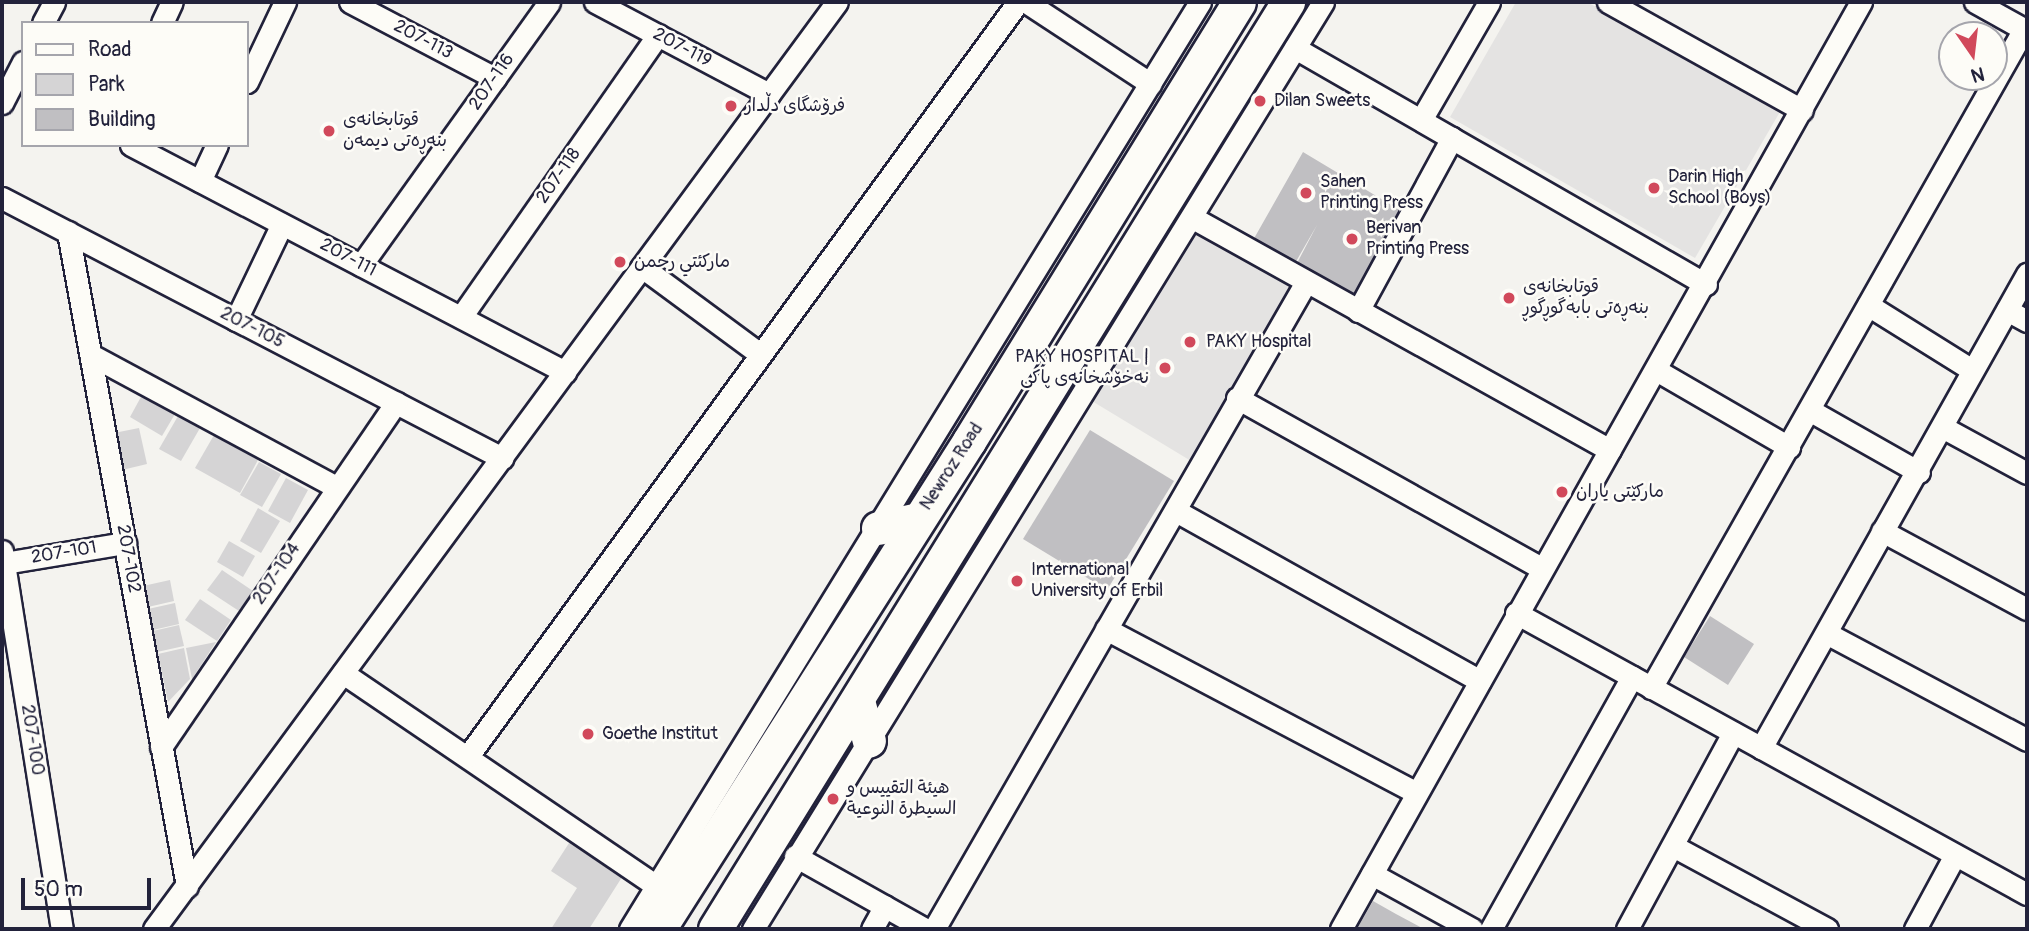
<!DOCTYPE html>
<meta charset="utf-8">
<style>
body{margin:0}
#map{position:relative;width:2029px;height:931px;overflow:hidden;background:#f4f3ef;font-family:Pangolin,"Playpen Sans Arabic",sans-serif}
div>[style]{position:absolute}
.built>*{inset:0;background:#e4e3e2}
.green>*{inset:0;background:#d5d4d5}
.building>*{inset:0;background:#c0bfc2}
.roads{filter:drop-shadow(2px 0 #22223b) drop-shadow(-2px 0 #22223b) drop-shadow(0 2px #22223b) drop-shadow(0 -2px #22223b)}
.street>*{height:21px;margin:-10.5px;padding:0 10.5px;transform-origin:10.5px;border-radius:10.5px;background:#fdfcf7}
.primary>*{height:33px;margin:-16.5px;padding:0 16.5px;transform-origin:16.5px;border-radius:16.5px;background:#fdfcf7}
.dots>*{width:19px;height:19px;translate:-50% -50%;box-sizing:border-box;border:4px solid #fdfcf7;border-radius:50%}
span{translate:-50% -50%;white-space:nowrap;text-align:center;line-height:1.15;-webkit-text-stroke:5px #fdfcf7;paint-order:stroke}
.street-label{font-size:18px;color:#22223b}
.poi-label{font-size:18px;color:#22223b}
.left{translate:0 -50%;text-align:left}
.right{translate:-100% -50%;text-align:right}
.frame{position:absolute;inset:0;border:4px solid #22223b;pointer-events:none}
.legend{position:absolute;left:21px;top:21px;width:228px;height:126px;box-sizing:border-box;background:#fdfcf7;border:2px solid #a5a5ac;margin:0;padding:9px 12px;list-style:none;font-size:21px;color:#22223b}
.legend li{display:flex;align-items:center;gap:14px;height:35px}
.legend b{width:35px;border:2px solid #a5a5ac}
.north{position:absolute;left:1938px;top:21px;width:70px;height:70px;box-sizing:border-box;background:#fdfcf7;border:2px solid #a5a5ac;border-radius:50%;rotate:166deg;font-size:19px;font-weight:700;line-height:28px;text-align:center;color:#22223b}
.north::after{content:'';display:block;margin:auto;width:24px;height:32px;background:#d1495b;clip-path:polygon(50% 0,100% 100%,50% 72%,0 100%)}
.scale{position:absolute;left:21px;top:878px;width:130px;height:32px;box-sizing:border-box;border:4px solid #22223b;border-top:0;padding-left:9px;font-size:21px;line-height:24px;white-space:nowrap;color:#22223b;-webkit-text-stroke:5px #fdfcf7;paint-order:stroke}
</style>
<div id="map">
<div class="built">
<div style="clip-path:polygon(1516px 2px,1587px 2px,1781px 110px,1695px 258px,1450px 117px)"></div>
<div style="clip-path:polygon(1188px 223px,1297px 286px,1196px 464px,1082px 395px)"></div>
</div>
<div class="green">
<div style="clip-path:polygon(142px 395px,175px 414px,162px 436px,130px 417px)"></div>
<div style="clip-path:polygon(178px 416px,200px 428px,181px 461px,159px 449px)"></div>
<div style="clip-path:polygon(139px 428px,147px 464px,122px 470px,114px 433px)"></div>
<div style="clip-path:polygon(214px 435px,258px 460px,240px 493px,195px 468px)"></div>
<div style="clip-path:polygon(259px 462px,281px 474px,262px 507px,240px 495px)"></div>
<div style="clip-path:polygon(286px 478px,308px 490px,290px 523px,268px 511px)"></div>
<div style="clip-path:polygon(258px 508px,280px 521px,261px 553px,240px 541px)"></div>
<div style="clip-path:polygon(229px 541px,255px 556px,243px 577px,217px 562px)"></div>
<div style="clip-path:polygon(222px 570px,253px 591px,239px 611px,207px 590px)"></div>
<div style="clip-path:polygon(170px 580px,174px 601px,148px 607px,143px 586px)"></div>
<div style="clip-path:polygon(200px 599px,231px 620px,217px 641px,185px 620px)"></div>
<div style="clip-path:polygon(175px 603px,179px 624px,153px 630px,148px 609px)"></div>
<div style="clip-path:polygon(179px 625px,184px 646px,157px 652px,153px 631px)"></div>
<div style="clip-path:polygon(216px 642px,192px 679px,186px 648px)"></div>
<div style="clip-path:polygon(184px 648px,190px 679px,168px 702px,158px 654px)"></div>
<div style="clip-path:polygon(571px 840px,624px 874px,589px 929px,551px 929px,577px 888px,551px 871px)"></div>
</div>
<div class="building">
<div style="clip-path:polygon(1303px 152px,1408px 215px,1360px 303px,1295px 267px,1317px 225px,1294px 265px,1252px 242px)"></div>
<div style="clip-path:polygon(1090px 430px,1174px 481px,1107px 590px,1023px 539px)"></div>
<div style="clip-path:polygon(1710px 616px,1754px 644px,1728px 685px,1684px 657px)"></div>
<div style="clip-path:polygon(1373px 901px,1396px 914px,1424px 929px,1357px 929px)"></div>
</div>
<div class="roads">
<div class="street">
<div style="left:350px;top:2px;width:164px;rotate:27.7deg"></div>
<div style="left:595px;top:2px;width:197px;rotate:27.9deg"></div>
<div style="left:1026px;top:2px;width:149px;rotate:33.3deg"></div>
<div style="left:1608px;top:2px;width:222px;rotate:29.1deg"></div>
<div style="left:1975px;top:2px;width:60px;rotate:29.1deg"></div>
<div style="left:43px;top:23px;width:24px;rotate:-62deg"></div>
<div style="left:162px;top:23px;width:23px;rotate:-65deg"></div>
<div style="left:1295px;top:48px;width:474px;rotate:29.9deg"></div>
<div style="left:247px;top:82px;width:89px;rotate:-64.6deg"></div>
<div style="left:2px;top:103px;width:46px;rotate:-62.9deg"></div>
<div style="left:1421px;top:120px;width:136px;rotate:-60deg"></div>
<div style="left:131px;top:145px;width:490px;rotate:27.6deg"></div>
<div style="left:200px;top:181px;width:40px;rotate:-65deg"></div>
<div style="left:2px;top:198px;width:564px;rotate:27.47deg"></div>
<div style="left:1193px;top:218px;width:477px;rotate:29.1deg"></div>
<div style="left:68px;top:232px;width:665px;rotate:79.69deg"></div>
<div style="left:361px;top:265px;width:323px;rotate:-54.4deg"></div>
<div style="left:642px;top:267px;width:147px;rotate:36.4deg"></div>
<div style="left:1868px;top:305px;width:123px;rotate:32deg"></div>
<div style="left:2007px;top:310px;width:23px;rotate:29deg"></div>
<div style="left:1358px;top:311px;width:197px;rotate:-61.5deg"></div>
<div style="left:461px;top:317px;width:344px;rotate:-55.1deg"></div>
<div style="left:236px;top:320px;width:106px;rotate:-64.4deg"></div>
<div style="left:91px;top:355px;width:278px;rotate:28.3deg"></div>
<div style="left:1656px;top:370px;width:154px;rotate:30.1deg"></div>
<div style="left:1237px;top:398px;width:348px;rotate:29.2deg"></div>
<div style="left:1811px;top:411px;width:124px;rotate:29.5deg"></div>
<div style="left:1944px;top:428px;width:94px;rotate:28.5deg"></div>
<div style="left:1176px;top:511px;width:348px;rotate:29.2deg"></div>
<div style="left:1882px;top:531px;width:165px;rotate:28.3deg"></div>
<div style="left:2px;top:551px;width:383px;rotate:81deg"></div>
<div style="left:4px;top:563px;width:123px;rotate:-9.4deg"></div>
<div style="left:1516px;top:613px;width:583px;rotate:28.81deg"></div>
<div style="left:1106px;top:629px;width:349px;rotate:27.8deg"></div>
<div style="left:1828px;top:634px;width:225px;rotate:28deg"></div>
<div style="left:343px;top:673px;width:379px;rotate:34.2deg"></div>
<div style="left:1651px;top:688px;width:757px;rotate:-60.49deg"></div>
<div style="left:161px;top:747px;width:417px;rotate:-55.7deg"></div>
<div style="left:1761px;top:748px;width:544px;rotate:-60.7deg"></div>
<div style="left:468px;top:756px;width:933px;rotate:-53.89deg"></div>
<div style="left:1673px;top:846px;width:175px;rotate:28.3deg"></div>
<div style="left:795px;top:856px;width:149px;rotate:29.3deg"></div>
<div style="left:1372px;top:874px;width:114px;rotate:28.8deg"></div>
<div style="left:154px;top:929px;width:1151px;rotate:-53.62deg"></div>
<div style="left:630px;top:929px;width:1088px;rotate:-58.41deg"></div>
<div style="left:753px;top:929px;width:1088px;rotate:-58.41deg"></div>
<div style="left:872px;top:929px;width:26px;rotate:-61deg"></div>
<div style="left:934px;top:929px;width:746px;rotate:-60.1deg"></div>
<div style="left:1341px;top:929px;width:1063px;rotate:-60.71deg"></div>
<div style="left:1491px;top:929px;width:289px;rotate:-60.8deg"></div>
<div style="left:1627px;top:929px;width:223px;rotate:-61.6deg"></div>
<div style="left:1915px;top:929px;width:84px;rotate:-61.6deg"></div>
</div>
<div class="primary">
<div style="left:878px;top:528px;width:41px;rotate:-12.7deg"></div>
<div style="left:858px;top:701px;width:41px;rotate:74.6deg"></div>
<div style="left:659px;top:929px;width:578px;rotate:-57.57deg"></div>
<div style="left:969px;top:441px;width:515px;rotate:-58.41deg"></div>
<div style="left:715px;top:929px;width:1090px;rotate:-58.28deg"></div>
</div>
</div>
<div class="dots">
<div style="left:1260px;top:101px;background:#d1495b"></div>
<div style="left:731px;top:106px;background:#d1495b"></div>
<div style="left:329px;top:131px;background:#d1495b"></div>
<div style="left:1654px;top:188px;background:#d1495b"></div>
<div style="left:1306px;top:193px;background:#d1495b"></div>
<div style="left:1352px;top:239px;background:#d1495b"></div>
<div style="left:620px;top:262px;background:#d1495b"></div>
<div style="left:1509px;top:298px;background:#d1495b"></div>
<div style="left:1190px;top:342px;background:#d1495b"></div>
<div style="left:1165px;top:368px;background:#d1495b"></div>
<div style="left:1562px;top:492px;background:#d1495b"></div>
<div style="left:1017px;top:581px;background:#d1495b"></div>
<div style="left:588px;top:734px;background:#d1495b"></div>
<div style="left:833px;top:799px;background:#d1495b"></div>
</div>
<div class="street-label">
<span style="left:423px;top:40px;rotate:28deg">207-113</span>
<span style="left:682px;top:48px;rotate:28deg">207-119</span>
<span style="left:492px;top:82px;rotate:-55deg">207-116</span>
<span style="left:559px;top:176px;rotate:-55deg">207-118</span>
<span style="left:348px;top:258px;rotate:28deg">207-111</span>
<span style="left:252px;top:328px;rotate:27deg">207-105</span>
<span style="left:952px;top:467px;rotate:-57deg">Newroz Road</span>
<span style="left:64px;top:553px;rotate:-9deg">207-101</span>
<span style="left:128px;top:559px;rotate:80deg">207-102</span>
<span style="left:277px;top:574px;rotate:-56deg">207-104</span>
<span style="left:32px;top:740px;rotate:81deg">207-100</span>
</div>
<div class="poi-label">
<span class="left" style="left:1274px;top:101px">Dilan Sweets</span>
<span class="left" style="left:745px;top:106px">فرۆشگای دڵدار</span>
<span class="left" style="left:343px;top:131px">قوتابخانەی<br>بنەڕەتی دیمەن</span>
<span class="left" style="left:1668px;top:188px">Darin High<br>School (Boys)</span>
<span class="left" style="left:1320px;top:193px">Sahen<br>Printing Press</span>
<span class="left" style="left:1366px;top:239px">Berivan<br>Printing Press</span>
<span class="left" style="left:634px;top:262px">ماركئتي رحمن</span>
<span class="left" style="left:1523px;top:298px">قوتابخانەی<br>بنەڕەتی بابەگوڕگوڕ</span>
<span class="left" style="left:1206px;top:342px">PAKY Hospital</span>
<span class="right" style="left:1149px;top:368px">PAKY HOSPITAL |<br>نەخۆشخانەی پاکی</span>
<span class="left" style="left:1576px;top:492px">مارکێتی یاران</span>
<span class="left" style="left:1031px;top:581px">International<br>University of Erbil</span>
<span class="left" style="left:602px;top:734px">Goethe Institut</span>
<span class="left" style="left:847px;top:799px">هيئة التقييس و<br>السيطرة النوعية</span>
</div>
<div class="frame"></div>
<ul class="legend">
<li><b style="height:9px;background:#fdfcf7"></b>Road</li>
<li><b style="height:19px;background:#d5d4d5"></b>Park</li>
<li><b style="height:19px;background:#c0bfc2"></b>Building</li>
</ul>
<div class="north">N</div>
<div class="scale">50 m</div>
</div>
